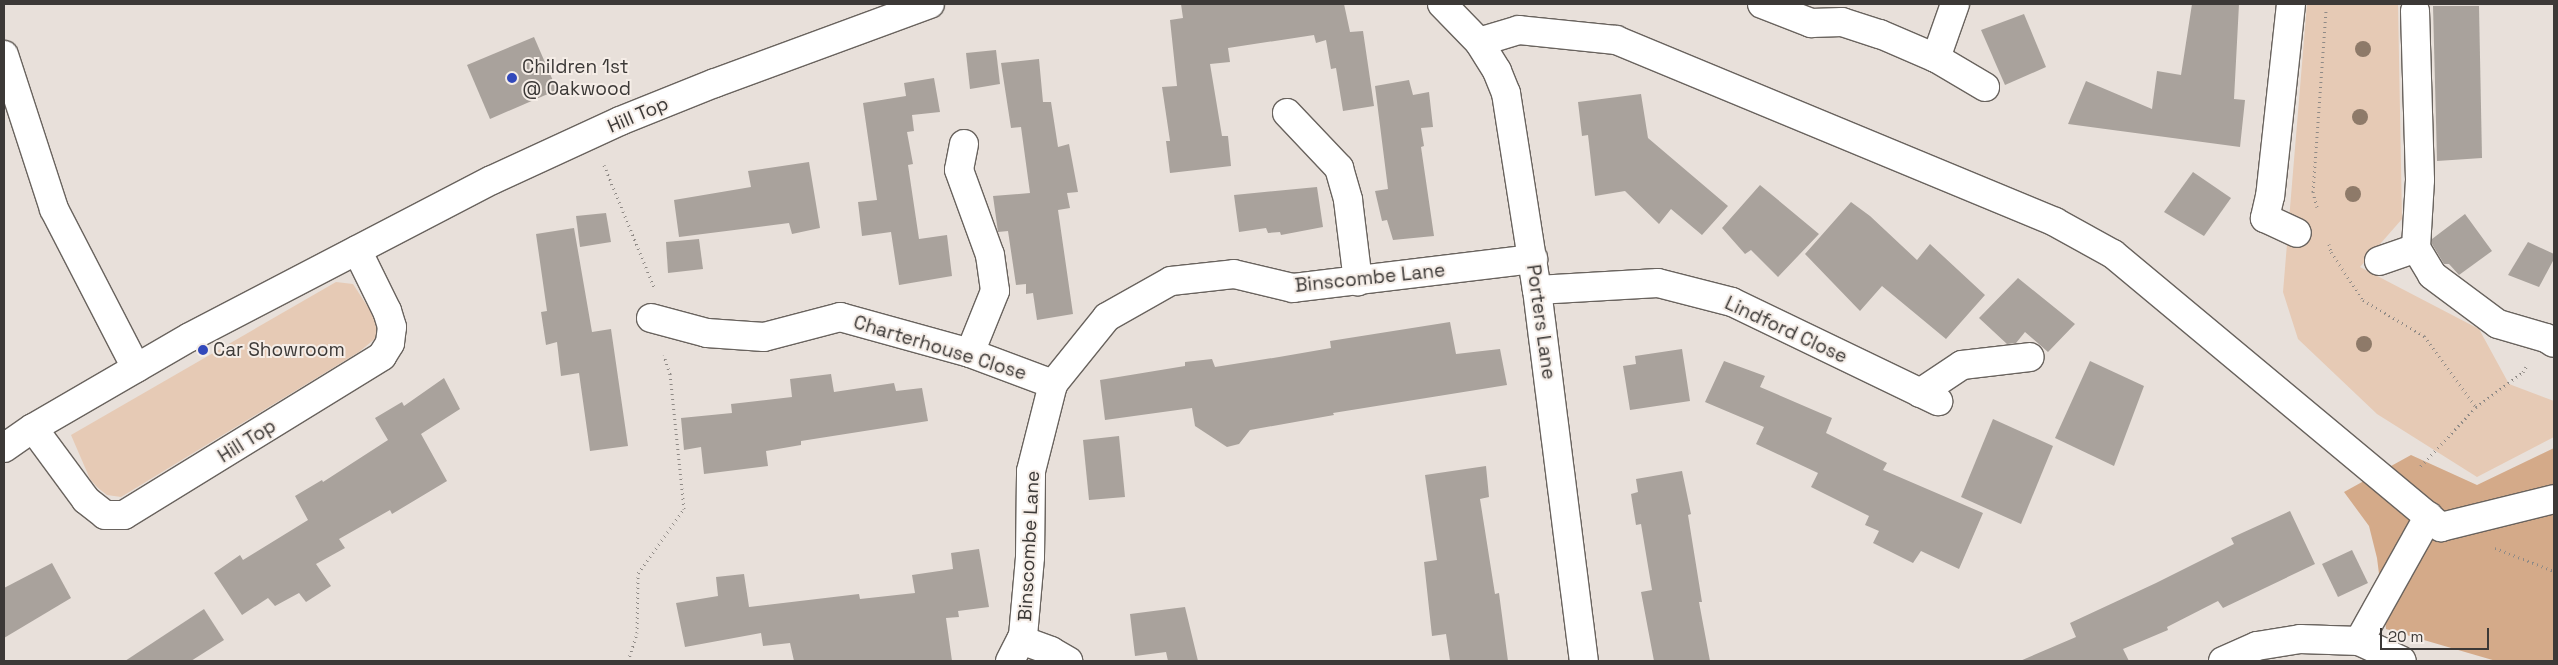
<!DOCTYPE html>
<style>
body{margin:0}
#map{position:relative;width:2558px;height:665px;overflow:hidden;background:#e8e0da;font-family:"Space Grotesk",sans-serif}
div>[style]{position:absolute}
.green>*{inset:0;background:#e6cab5}
.forest>*{inset:0;background:#d4aa89}
.building>*{inset:0;background:#a9a29c}
.path>*{height:3px;margin-top:-1.5px;transform-origin:0;background:repeating-linear-gradient(90deg,#8f8a86 0 1px,transparent 0 5px)}
.roads{filter:drop-shadow(1px 0 #69635e) drop-shadow(-1px 0 #69635e) drop-shadow(0 1px #69635e) drop-shadow(0 -1px #69635e)}
.minor>*{height:28px;margin:-14px;padding:0 14px;transform-origin:14px;border-radius:14px;background:#fff}
.major>*{height:28px;margin:-14px;padding:0 14px;transform-origin:14px;border-radius:14px;background:#fff}
.trees>*{width:16px;height:16px;margin:-8px;border-radius:50%;background:#8e7a69}
.dots>*{width:14px;height:14px;translate:-50% -50%;box-sizing:border-box;border:2px solid #f5ede7;border-radius:50%}
span{translate:-50% -50%;white-space:nowrap;text-align:center;line-height:1.15;-webkit-text-stroke:4px #f5ede7;paint-order:stroke}
.poi-label{font-size:19px;color:#3c3937}
.left{translate:0 -50%;text-align:left}
.street-label{font-size:19px;color:#3c3937}
.frame{position:absolute;inset:0;border:5px solid #3c3937;pointer-events:none}
.scale{position:absolute;left:2380px;top:628px;width:109px;height:22px;box-sizing:border-box;border:2px solid #3c3937;border-top:0;padding-left:6px;font-size:15px;line-height:18px;white-space:nowrap;color:#3c3937;-webkit-text-stroke:4px #f5ede7;paint-order:stroke}
</style>
<div id="map">
<div class="green">
<div style="clip-path:polygon(2307px 4px,2398px 4px,2402px 219px,2360px 267px,2479px 329px,2509px 384px,2554px 401px,2554px 437px,2477px 477px,2377px 414px,2298px 339px,2283px 292px)"></div>
<div style="clip-path:polygon(336px 282px,353px 284px,377px 321px,377px 337px,359px 352px,121px 497px,107px 495px,98px 488px,90px 479px,71px 435px)"></div>
</div>
<div class="forest">
<div style="clip-path:polygon(2554px 448px,2554px 661px,2496px 661px,2386px 629px,2377px 558px,2369px 526px,2344px 492px,2411px 455px,2477px 485px)"></div>
</div>
<div class="building">
<div style="clip-path:polygon(1181px 4px,1344px 4px,1350px 32px,1363px 31px,1374px 106px,1343px 111px,1336px 68px,1331px 69px,1326px 40px,1316px 43px,1314px 35px,1228px 48px,1230px 62px,1210px 64px,1222px 136px,1228px 136px,1231px 166px,1170px 173px,1166px 141px,1170px 141px,1162px 87px,1177px 86px,1170px 20px,1183px 18px)"></div>
<div style="clip-path:polygon(2192px 4px,2239px 4px,2234px 99px,2245px 100px,2240px 147px,2068px 124px,2086px 81px,2152px 109px,2157px 71px,2181px 75px)"></div>
<div style="clip-path:polygon(2433px 6px,2479px 6px,2482px 158px,2437px 161px)"></div>
<div style="clip-path:polygon(2024px 14px,2046px 67px,2005px 85px,1981px 30px)"></div>
<div style="clip-path:polygon(534px 37px,557px 90px,490px 119px,467px 65px)"></div>
<div style="clip-path:polygon(996px 50px,1000px 84px,970px 89px,966px 53px)"></div>
<div style="clip-path:polygon(1039px 59px,1043px 102px,1051px 102px,1058px 147px,1069px 144px,1078px 192px,1067px 193px,1070px 208px,1058px 210px,1073px 314px,1037px 320px,1033px 293px,1026px 294px,1026px 284px,1016px 285px,1008px 231px,998px 232px,993px 196px,1030px 193px,1021px 127px,1011px 128px,1001px 63px)"></div>
<div style="clip-path:polygon(934px 78px,940px 112px,912px 115px,914px 131px,907px 132px,913px 164px,908px 165px,919px 239px,947px 235px,952px 276px,899px 285px,891px 232px,862px 236px,858px 202px,877px 200px,863px 103px,906px 96px,904px 83px)"></div>
<div style="clip-path:polygon(1409px 80px,1413px 95px,1429px 92px,1433px 127px,1421px 128px,1424px 146px,1421px 147px,1434px 236px,1393px 240px,1387px 220px,1382px 221px,1375px 191px,1388px 189px,1375px 86px)"></div>
<div style="clip-path:polygon(1641px 94px,1648px 138px,1728px 206px,1702px 235px,1671px 209px,1659px 224px,1625px 191px,1595px 196px,1588px 135px,1582px 136px,1578px 102px)"></div>
<div style="clip-path:polygon(809px 162px,820px 228px,792px 234px,789px 223px,679px 237px,674px 200px,751px 187px,748px 171px)"></div>
<div style="clip-path:polygon(2193px 172px,2231px 198px,2204px 236px,2164px 212px)"></div>
<div style="clip-path:polygon(1760px 185px,1819px 234px,1778px 277px,1751px 250px,1745px 254px,1722px 228px)"></div>
<div style="clip-path:polygon(1317px 187px,1323px 227px,1281px 235px,1280px 232px,1268px 233px,1266px 228px,1239px 232px,1234px 195px)"></div>
<div style="clip-path:polygon(1851px 202px,1870px 216px,1917px 260px,1930px 244px,1985px 295px,1946px 339px,1882px 286px,1860px 311px,1805px 254px)"></div>
<div style="clip-path:polygon(606px 213px,611px 242px,580px 247px,576px 216px)"></div>
<div style="clip-path:polygon(2465px 214px,2492px 251px,2459px 275px,2449px 264px,2444px 264px,2432px 244px,2432px 239px)"></div>
<div style="clip-path:polygon(574px 228px,592px 332px,611px 329px,628px 446px,590px 451px,579px 373px,561px 376px,557px 342px,546px 345px,541px 312px,547px 311px,536px 234px)"></div>
<div style="clip-path:polygon(699px 239px,703px 269px,668px 273px,666px 242px)"></div>
<div style="clip-path:polygon(2528px 242px,2554px 254px,2554px 259px,2539px 287px,2508px 275px)"></div>
<div style="clip-path:polygon(2018px 278px,2075px 324px,2048px 352px,2025px 332px,2016px 343px,2007px 344px,1979px 318px)"></div>
<div style="clip-path:polygon(1450px 322px,1456px 354px,1500px 349px,1507px 385px,1333px 413px,1334px 415px,1250px 430px,1239px 444px,1227px 447px,1195px 426px,1192px 408px,1105px 420px,1100px 380px,1185px 366px,1185px 362px,1212px 359px,1215px 367px,1279px 357px,1331px 348px,1330px 341px)"></div>
<div style="clip-path:polygon(1682px 349px,1690px 401px,1630px 410px,1623px 366px,1636px 364px,1635px 356px)"></div>
<div style="clip-path:polygon(1724px 361px,1765px 376px,1760px 387px,1832px 418px,1826px 433px,1887px 463px,1883px 470px,1983px 513px,1959px 569px,1921px 551px,1913px 563px,1873px 543px,1879px 531px,1865px 525px,1869px 516px,1811px 487px,1818px 473px,1756px 444px,1764px 427px,1705px 402px)"></div>
<div style="clip-path:polygon(2090px 361px,2144px 386px,2114px 466px,2055px 438px)"></div>
<div style="clip-path:polygon(831px 374px,834px 392px,894px 383px,896px 391px,922px 388px,928px 421px,801px 441px,801px 445px,766px 451px,768px 466px,704px 474px,701px 447px,684px 450px,681px 418px,732px 413px,731px 404px,792px 397px,790px 379px)"></div>
<div style="clip-path:polygon(444px 378px,460px 409px,421px 434px,447px 481px,392px 514px,390px 510px,339px 539px,345px 548px,316px 564px,331px 586px,306px 602px,299px 593px,275px 606px,268px 598px,242px 615px,214px 573px,240px 555px,243px 560px,308px 520px,295px 496px,322px 480px,323px 482px,388px 440px,375px 418px,402px 402px,404px 406px)"></div>
<div style="clip-path:polygon(1993px 419px,2053px 446px,2021px 524px,1961px 497px)"></div>
<div style="clip-path:polygon(1119px 436px,1125px 497px,1089px 500px,1083px 440px)"></div>
<div style="clip-path:polygon(1486px 466px,1489px 497px,1480px 499px,1495px 594px,1499px 593px,1508px 661px,1450px 661px,1446px 634px,1432px 636px,1424px 562px,1437px 560px,1425px 475px)"></div>
<div style="clip-path:polygon(1682px 471px,1691px 514px,1688px 515px,1702px 602px,1699px 602px,1710px 661px,1654px 661px,1641px 592px,1652px 590px,1641px 524px,1636px 525px,1631px 494px,1638px 492px,1636px 479px)"></div>
<div style="clip-path:polygon(2290px 511px,2315px 564px,2223px 608px,2218px 601px,2167px 627px,2168px 630px,2123px 649px,2129px 661px,2020px 661px,2076px 637px,2070px 623px,2156px 583px,2234px 544px,2231px 538px)"></div>
<div style="clip-path:polygon(979px 549px,989px 607px,958px 611px,959px 617px,946px 618px,952px 661px,794px 661px,790px 643px,763px 646px,761px 633px,685px 647px,676px 603px,718px 596px,716px 577px,744px 574px,749px 607px,859px 594px,860px 599px,915px 593px,912px 575px,953px 569px,951px 553px)"></div>
<div style="clip-path:polygon(2352px 550px,2368px 583px,2338px 597px,2322px 564px)"></div>
<div style="clip-path:polygon(52px 563px,71px 598px,4px 638px,4px 588px)"></div>
<div style="clip-path:polygon(1185px 607px,1198px 661px,1168px 661px,1166px 652px,1135px 656px,1130px 614px)"></div>
<div style="clip-path:polygon(204px 609px,224px 640px,191px 661px,125px 661px)"></div>
</div>
<div class="path">
<div style="left:604px;top:165px;width:132px;rotate:67.7deg"></div>
<div style="left:2317px;top:207px;width:16px;rotate:-105deg"></div>
<div style="left:2313px;top:192px;width:183px;rotate:-85.9deg"></div>
<div style="left:2329px;top:244px;width:8px;rotate:76deg"></div>
<div style="left:2331px;top:252px;width:58px;rotate:56.3deg"></div>
<div style="left:2363px;top:300px;width:71px;rotate:30.5deg"></div>
<div style="left:2424px;top:336px;width:88px;rotate:53.8deg"></div>
<div style="left:2476px;top:407px;width:83px;rotate:133.1deg"></div>
<div style="left:2476px;top:407px;width:59px;rotate:-36.7deg"></div>
<div style="left:2523px;top:372px;width:6px;rotate:-59deg"></div>
<div style="left:2495px;top:548px;width:63px;rotate:21.3deg"></div>
<div style="left:628px;top:661px;width:29px;rotate:-72deg"></div>
<div style="left:637px;top:633px;width:60px;rotate:-89deg"></div>
<div style="left:638px;top:573px;width:79px;rotate:-54.3deg"></div>
<div style="left:684px;top:509px;width:136px;rotate:-95.9deg"></div>
<div style="left:670px;top:374px;width:20px;rotate:-108deg"></div>
</div>
<div class="roads">
<div class="minor">
<div style="left:1442px;top:4px;width:53px;rotate:45.8deg"></div>
<div style="left:1479px;top:42px;width:34px;rotate:58deg"></div>
<div style="left:1497px;top:71px;width:24px;rotate:68deg"></div>
<div style="left:1506px;top:93px;width:199px;rotate:81.1deg"></div>
<div style="left:1537px;top:290px;width:374px;rotate:82.8deg"></div>
<div style="left:1762px;top:4px;width:53px;rotate:21.2deg"></div>
<div style="left:1811px;top:23px;width:31px;rotate:-2deg"></div>
<div style="left:1842px;top:22px;width:40px;rotate:18deg"></div>
<div style="left:1880px;top:34px;width:61px;rotate:23.2deg"></div>
<div style="left:1936px;top:58px;width:57px;rotate:30.6deg"></div>
<div style="left:2291px;top:4px;width:193px;rotate:96.2deg"></div>
<div style="left:2270px;top:196px;width:23px;rotate:103deg"></div>
<div style="left:2265px;top:218px;width:35px;rotate:25deg"></div>
<div style="left:2415px;top:11px;width:169px;rotate:88.3deg"></div>
<div style="left:2420px;top:180px;width:68px;rotate:93.4deg"></div>
<div style="left:2416px;top:248px;width:31px;rotate:59deg"></div>
<div style="left:2432px;top:275px;width:82px;rotate:36.6deg"></div>
<div style="left:2498px;top:324px;width:50px;rotate:16.3deg"></div>
<div style="left:2546px;top:338px;width:9px;rotate:32deg"></div>
<div style="left:1479px;top:42px;width:42px;rotate:-16.7deg"></div>
<div style="left:1519px;top:30px;width:98px;rotate:5.9deg"></div>
<div style="left:1616px;top:40px;width:475px;rotate:22.5deg"></div>
<div style="left:2055px;top:222px;width:66px;rotate:28.9deg"></div>
<div style="left:2113px;top:254px;width:427px;rotate:39.8deg"></div>
<div style="left:2441px;top:527px;width:116px;rotate:-13.9deg"></div>
<div style="left:4px;top:55px;width:162px;rotate:72deg"></div>
<div style="left:54px;top:209px;width:179px;rotate:62.7deg"></div>
<div style="left:1936px;top:58px;width:57px;rotate:-70.6deg"></div>
<div style="left:1287px;top:113px;width:76px;rotate:46.6deg"></div>
<div style="left:1339px;top:168px;width:33px;rotate:74deg"></div>
<div style="left:1348px;top:200px;width:82px;rotate:83deg"></div>
<div style="left:964px;top:144px;width:26px;rotate:101deg"></div>
<div style="left:959px;top:170px;width:90px;rotate:70deg"></div>
<div style="left:990px;top:255px;width:36px;rotate:82deg"></div>
<div style="left:995px;top:291px;width:67px;rotate:112deg"></div>
<div style="left:2379px;top:261px;width:39px;rotate:-19deg"></div>
<div style="left:1537px;top:290px;width:121px;rotate:-3.3deg"></div>
<div style="left:1658px;top:283px;width:76px;rotate:14.4deg"></div>
<div style="left:1732px;top:302px;width:229px;rotate:25.7deg"></div>
<div style="left:651px;top:318px;width:58px;rotate:15deg"></div>
<div style="left:707px;top:333px;width:57px;rotate:4deg"></div>
<div style="left:764px;top:337px;width:79px;rotate:-14.7deg"></div>
<div style="left:840px;top:317px;width:135px;rotate:15.5deg"></div>
<div style="left:970px;top:353px;width:89px;rotate:20.5deg"></div>
<div style="left:1920px;top:393px;width:50px;rotate:-33.7deg"></div>
<div style="left:1962px;top:365px;width:68px;rotate:-6.7deg"></div>
<div style="left:33px;top:428px;width:89px;rotate:53.6deg"></div>
<div style="left:86px;top:500px;width:24px;rotate:38deg"></div>
<div style="left:105px;top:515px;width:19px"></div>
<div style="left:124px;top:515px;width:303px;rotate:-31.6deg"></div>
<div style="left:382px;top:356px;width:15px;rotate:-58deg"></div>
<div style="left:390px;top:343px;width:16px;rotate:-83deg"></div>
<div style="left:392px;top:327px;width:17px;rotate:-107deg"></div>
<div style="left:387px;top:311px;width:68px;rotate:-116.2deg"></div>
<div style="left:1021px;top:640px;width:32px;rotate:20deg"></div>
<div style="left:1051px;top:651px;width:20px;rotate:30deg"></div>
<div style="left:2359px;top:641px;width:143px;rotate:-60.8deg"></div>
<div style="left:1010px;top:661px;width:28px;rotate:-63deg"></div>
<div style="left:1023px;top:636px;width:79px;rotate:-84.9deg"></div>
<div style="left:1030px;top:557px;width:86px;rotate:-89.3deg"></div>
<div style="left:1031px;top:471px;width:90px;rotate:-75.8deg"></div>
<div style="left:1053px;top:384px;width:86px;rotate:-51.1deg"></div>
<div style="left:1107px;top:317px;width:73px;rotate:-29.4deg"></div>
<div style="left:1171px;top:281px;width:63px;rotate:-6.3deg"></div>
<div style="left:1234px;top:274px;width:61px;rotate:13.3deg"></div>
<div style="left:1293px;top:288px;width:242px;rotate:-6.9deg"></div>
<div style="left:2223px;top:661px;width:37px;rotate:-24deg"></div>
<div style="left:2257px;top:646px;width:44px;rotate:-9.2deg"></div>
<div style="left:2300px;top:639px;width:59px;rotate:1.9deg"></div>
<div style="left:2359px;top:641px;width:47px;rotate:24.9deg"></div>
</div>
<div class="major">
<div style="left:4px;top:448px;width:35px;rotate:-35deg"></div>
<div style="left:33px;top:428px;width:181px;rotate:-30.1deg"></div>
<div style="left:190px;top:337px;width:340px;rotate:-27.5deg"></div>
<div style="left:492px;top:180px;width:141px;rotate:-24.7deg"></div>
<div style="left:620px;top:121px;width:102px;rotate:-21.8deg"></div>
<div style="left:715px;top:83px;width:229px;rotate:-20.2deg"></div>
</div>
</div>
<div class="trees">
<div style="left:2363px;top:49px"></div>
<div style="left:2360px;top:117px"></div>
<div style="left:2353px;top:194px"></div>
<div style="left:2364px;top:344px"></div>
</div>
<div class="dots">
<div style="left:512px;top:78px;background:#3249bb"></div>
<div style="left:203px;top:350px;background:#3249bb"></div>
</div>
<div class="poi-label">
<span class="left" style="left:522px;top:78px">Children 1st<br>@ Oakwood</span>
<span class="left" style="left:213px;top:350px">Car Showroom</span>
</div>
<div class="street-label">
<span style="left:638px;top:115px;rotate:-23deg">Hill Top</span>
<span style="left:1370px;top:278px;rotate:-6deg">Binscombe Lane</span>
<span style="left:1541px;top:322px;rotate:82deg">Porters Lane</span>
<span style="left:1786px;top:330px;rotate:25deg">Lindford Close</span>
<span style="left:940px;top:348px;rotate:17deg">Charterhouse Close</span>
<span style="left:247px;top:441px;rotate:-32deg">Hill Top</span>
<span style="left:1029px;top:546px;rotate:-87deg">Binscombe Lane</span>
</div>
<div class="frame"></div>
<div class="scale">20 m</div>
</div>
